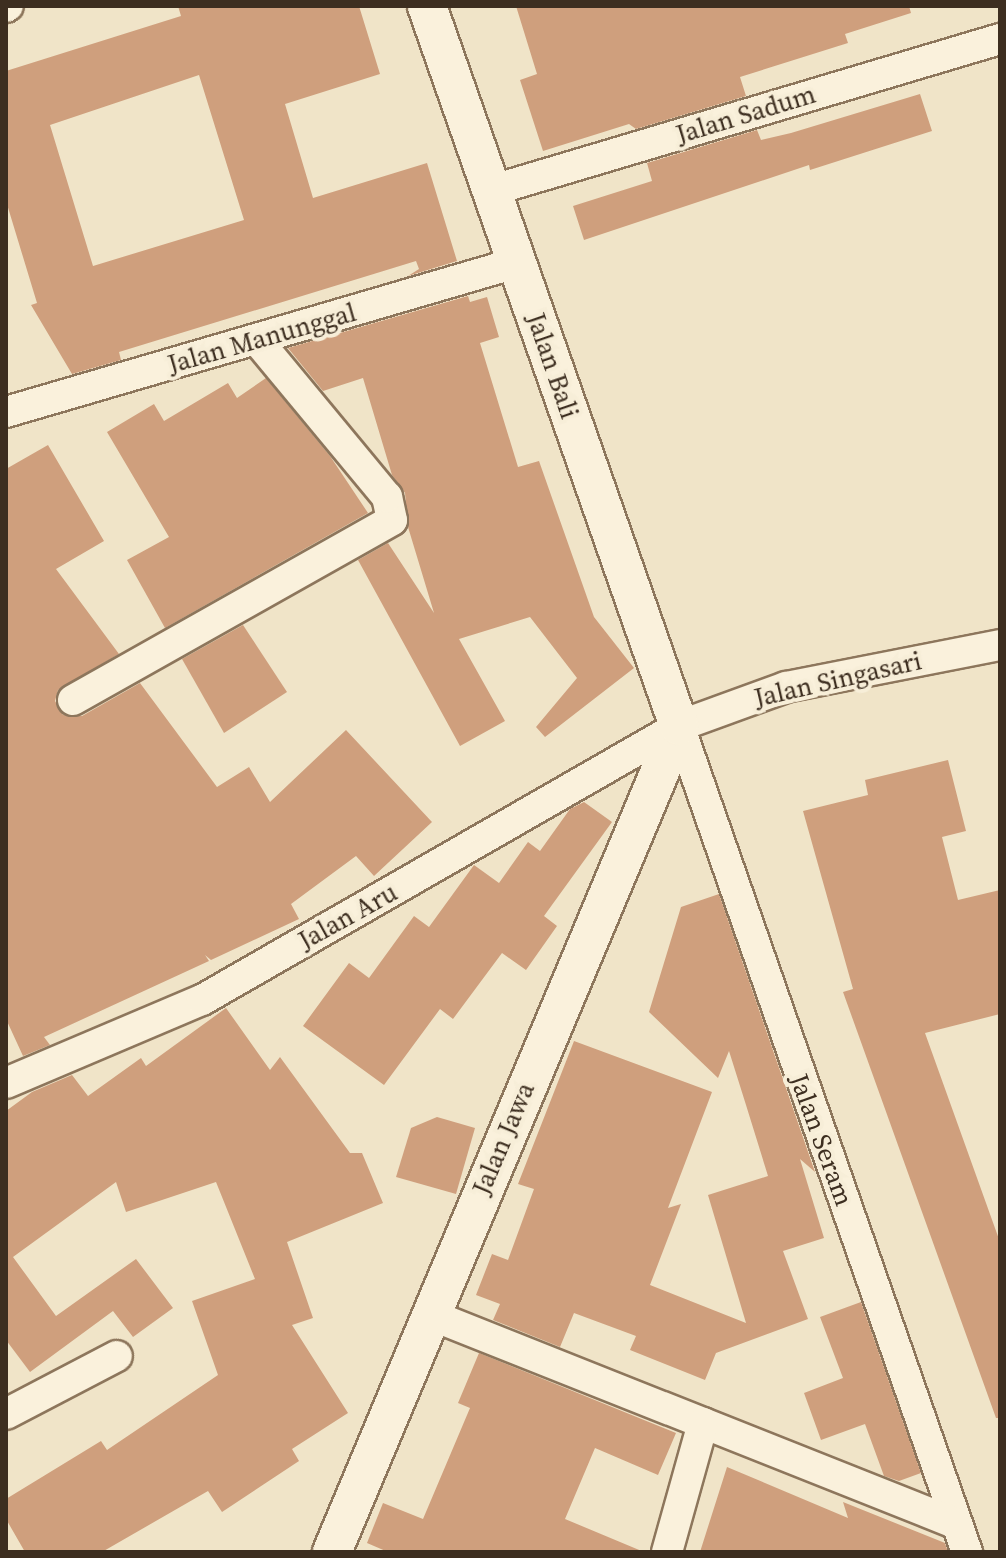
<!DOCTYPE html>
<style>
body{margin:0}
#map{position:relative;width:1006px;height:1558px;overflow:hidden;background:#f0e4c8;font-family:"Source Serif 4",serif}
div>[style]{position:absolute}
.building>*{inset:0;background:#cf9f7d}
.roads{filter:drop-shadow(2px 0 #8d765c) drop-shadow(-2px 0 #8d765c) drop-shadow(0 2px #8d765c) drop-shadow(0 -2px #8d765c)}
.minor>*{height:30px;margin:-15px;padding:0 15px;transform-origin:15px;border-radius:15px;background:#faf1dc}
.tertiary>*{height:38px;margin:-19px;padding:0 19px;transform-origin:19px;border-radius:19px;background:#faf1dc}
span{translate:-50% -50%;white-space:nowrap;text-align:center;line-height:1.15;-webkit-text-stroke:8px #f7eed8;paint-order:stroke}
.street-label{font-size:26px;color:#3d2e20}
.frame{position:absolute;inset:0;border:8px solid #3d2e20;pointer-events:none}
</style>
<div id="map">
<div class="building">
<div style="clip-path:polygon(evenodd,178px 6px,359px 6px,380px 74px,285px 104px,313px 198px,427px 163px,457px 261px,408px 276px,419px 269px,416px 261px,119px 352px,121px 360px,72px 374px,31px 305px,37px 303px,6px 201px,6px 71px,181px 16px,178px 6px,199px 75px,244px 220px,93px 266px,50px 125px,199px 75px)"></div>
<div style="clip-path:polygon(516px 6px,909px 6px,911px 13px,845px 34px,848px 43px,740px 77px,746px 96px,636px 129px,629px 124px,543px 151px,520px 80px,537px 74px)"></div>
<div style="clip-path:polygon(920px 94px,932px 131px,810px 170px,809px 165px,584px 240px,573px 206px,652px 181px,647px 163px,757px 130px,761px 140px,791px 133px)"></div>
<div style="clip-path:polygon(468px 296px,470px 302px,487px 297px,499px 337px,480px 343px,518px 467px,539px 461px,594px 617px,634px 668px,545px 737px,536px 727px,577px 678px,530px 617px,459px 639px,505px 721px,460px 746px,358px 560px,388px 543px,434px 613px,408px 527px,405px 493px,392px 475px,363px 378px,323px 391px,288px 348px)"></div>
<div style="clip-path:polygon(266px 378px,330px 456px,368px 513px,165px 628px,127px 560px,169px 537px,107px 432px,154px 404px,164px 421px,228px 383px,237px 398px)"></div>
<div style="clip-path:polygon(48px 445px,104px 541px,56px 569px,119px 654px,58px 690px,55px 701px,63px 715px,82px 716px,140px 683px,217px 787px,249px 767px,270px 802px,346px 730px,432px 822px,374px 876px,356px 856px,291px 904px,299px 919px,211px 960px,205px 955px,209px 961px,44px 1037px,50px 1045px,23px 1056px,6px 1019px,6px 469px)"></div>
<div style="clip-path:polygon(243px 625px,287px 692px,224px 733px,182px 659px)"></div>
<div style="clip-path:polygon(948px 760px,966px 831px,942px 837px,958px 900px,1000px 890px,1000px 1014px,925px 1033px,1000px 1242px,1000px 1418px,996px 1418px,843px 992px,853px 989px,803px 811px,868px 795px,865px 780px)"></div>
<div style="clip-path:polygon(584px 802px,612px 822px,544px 916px,557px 926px,526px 970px,502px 953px,453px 1019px,440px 1009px,384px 1085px,303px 1026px,349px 963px,369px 978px,414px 916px,429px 927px,474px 865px,499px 883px,528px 842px,540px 851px,570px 809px)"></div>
<div style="clip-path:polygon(719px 894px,815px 1172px,800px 1159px,824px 1238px,783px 1251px,808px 1319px,716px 1353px,705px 1380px,630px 1350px,636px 1336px,574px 1313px,560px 1347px,493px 1320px,500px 1304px,476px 1295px,492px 1254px,508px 1260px,534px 1189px,518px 1184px,574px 1041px,712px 1092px,668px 1208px,681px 1204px,650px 1285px,746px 1323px,708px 1195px,768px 1176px,746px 1105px,729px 1051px,718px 1078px,649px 1012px,681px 907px)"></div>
<div style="clip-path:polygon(226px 1008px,270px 1070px,280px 1057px,350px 1153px,362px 1153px,383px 1203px,287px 1242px,313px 1318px,292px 1325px,348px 1413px,292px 1449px,299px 1461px,222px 1512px,208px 1491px,102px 1552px,25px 1552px,6px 1519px,6px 1499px,101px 1441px,107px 1450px,218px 1375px,192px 1301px,255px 1279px,216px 1182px,126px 1212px,116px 1182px,13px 1257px,56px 1316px,136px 1259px,173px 1308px,133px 1337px,113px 1311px,30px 1372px,6px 1340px,6px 1111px,32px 1092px,72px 1075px,88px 1096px,141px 1058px,146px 1066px)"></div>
<div style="clip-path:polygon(437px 1117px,475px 1128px,456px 1194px,396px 1177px,411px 1128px)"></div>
<div style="clip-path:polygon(861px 1302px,921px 1473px,899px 1481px,884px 1476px,865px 1424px,821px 1440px,804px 1393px,843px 1378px,820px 1317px)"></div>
<div style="clip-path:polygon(479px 1353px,676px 1433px,658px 1475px,595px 1448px,565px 1519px,644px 1552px,388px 1552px,367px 1543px,383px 1503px,423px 1519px,470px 1408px,458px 1403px)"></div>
<div style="clip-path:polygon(727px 1467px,848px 1518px,843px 1502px,945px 1543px,948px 1552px,700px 1552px)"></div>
</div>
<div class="roads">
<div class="minor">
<div style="left:6px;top:7px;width:2px;rotate:-27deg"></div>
<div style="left:493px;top:190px;width:529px;rotate:-16.59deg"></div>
<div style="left:6px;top:412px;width:531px;rotate:-16.29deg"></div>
<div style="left:73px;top:700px;width:366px;rotate:-29.4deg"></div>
<div style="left:392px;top:520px;width:24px;rotate:-102deg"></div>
<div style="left:387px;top:497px;width:201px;rotate:-129.6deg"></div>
<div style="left:679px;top:726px;width:875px;rotate:70.78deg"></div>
<div style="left:6px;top:1083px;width:213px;rotate:-23deg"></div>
<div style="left:202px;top:1000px;width:550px;rotate:-29.87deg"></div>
<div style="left:679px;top:726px;width:114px;rotate:-20deg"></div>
<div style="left:786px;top:687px;width:218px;rotate:-11.1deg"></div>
<div style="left:431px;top:1315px;width:566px;rotate:21.67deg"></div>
<div style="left:6px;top:1414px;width:125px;rotate:-27.6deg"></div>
<div style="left:667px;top:1552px;width:134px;rotate:-74.4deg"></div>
</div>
<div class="tertiary">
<div style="left:332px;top:1552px;width:896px;rotate:-67.21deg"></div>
<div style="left:679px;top:726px;width:763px;rotate:-109.29deg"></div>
</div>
</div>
<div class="street-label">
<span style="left:746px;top:115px;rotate:-17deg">Jalan Sadum</span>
<span style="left:262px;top:339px;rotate:-16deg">Jalan Manunggal</span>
<span style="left:552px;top:366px;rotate:71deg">Jalan Bali</span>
<span style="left:838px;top:680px;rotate:-13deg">Jalan Singasari</span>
<span style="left:348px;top:917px;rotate:-29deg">Jalan Aru</span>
<span style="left:504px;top:1139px;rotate:-67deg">Jalan Jawa</span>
<span style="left:821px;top:1140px;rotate:70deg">Jalan Seram</span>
</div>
<div class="frame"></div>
</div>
